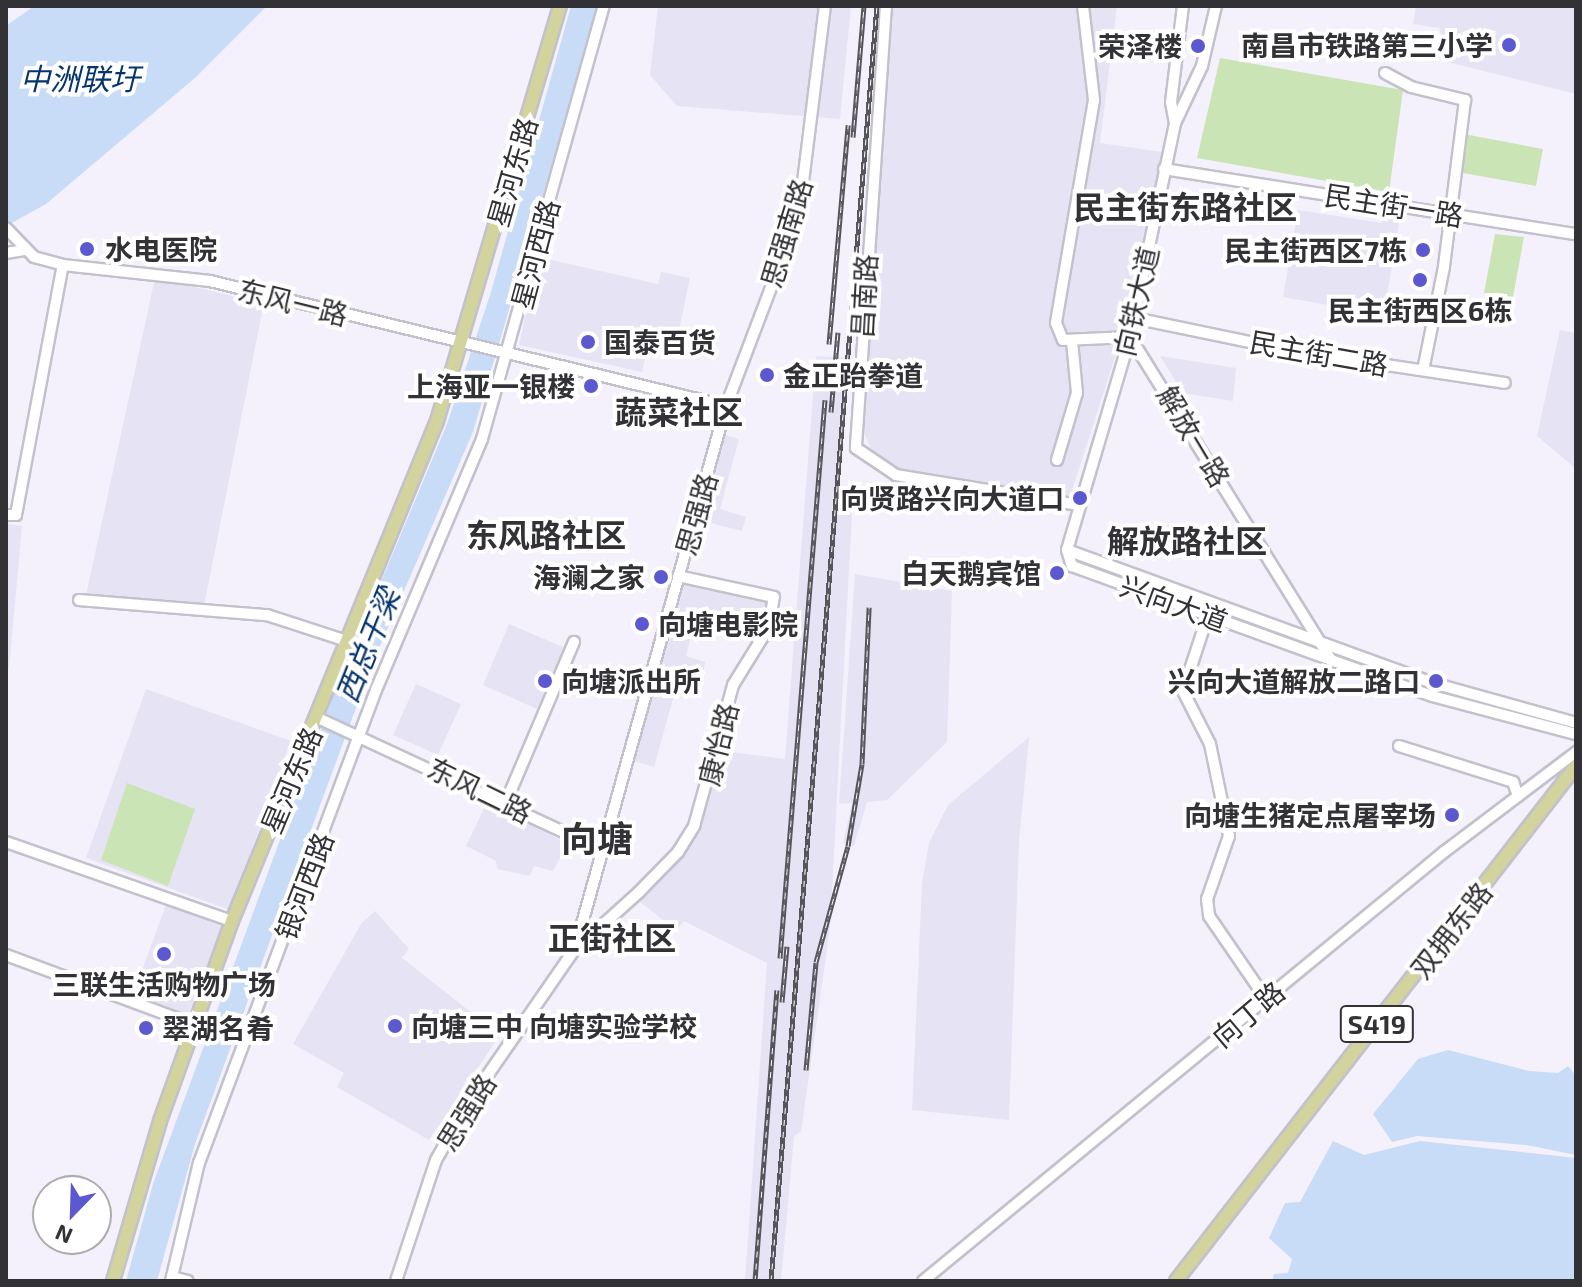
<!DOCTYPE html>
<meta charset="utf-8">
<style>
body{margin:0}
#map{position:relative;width:1582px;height:1287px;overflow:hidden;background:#f4f1fc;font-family:"Exo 2","Noto Sans SC",sans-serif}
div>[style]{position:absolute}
.built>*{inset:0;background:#e6e3f5}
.green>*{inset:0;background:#cbe4b5}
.water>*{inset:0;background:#c8dbf7}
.roads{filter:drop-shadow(2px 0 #c3c1cb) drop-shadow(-2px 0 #c3c1cb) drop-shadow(0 2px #c3c1cb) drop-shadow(0 -2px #c3c1cb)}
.minor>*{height:10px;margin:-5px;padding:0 5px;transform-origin:5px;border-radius:5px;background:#fff}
.major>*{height:12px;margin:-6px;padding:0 6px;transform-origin:6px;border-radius:6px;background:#d3d39d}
.rail>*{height:5px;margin-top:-2.5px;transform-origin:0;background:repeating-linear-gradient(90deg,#fff 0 6px,#57555b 0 12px);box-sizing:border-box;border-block:2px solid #57555b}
.dots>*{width:22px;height:22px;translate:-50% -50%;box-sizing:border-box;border:4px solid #fff;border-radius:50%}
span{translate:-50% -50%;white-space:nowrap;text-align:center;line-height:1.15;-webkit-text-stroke:8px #fff;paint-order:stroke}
.shield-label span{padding:2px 6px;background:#fff;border:2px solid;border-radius:6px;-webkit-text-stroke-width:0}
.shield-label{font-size:26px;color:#323135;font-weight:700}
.poi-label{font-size:28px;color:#323135;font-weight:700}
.right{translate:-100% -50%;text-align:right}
.left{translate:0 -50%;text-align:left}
.street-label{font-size:28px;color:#323135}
.water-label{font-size:30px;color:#06356e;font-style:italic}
.quarter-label{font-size:32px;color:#323135;font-weight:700}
.district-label{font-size:36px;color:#323135;font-weight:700}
.frame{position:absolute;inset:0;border:8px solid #323135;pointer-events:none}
.north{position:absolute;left:32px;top:1175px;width:80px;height:80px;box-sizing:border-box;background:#fff;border:2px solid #adadae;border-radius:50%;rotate:203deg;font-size:22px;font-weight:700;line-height:32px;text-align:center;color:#323135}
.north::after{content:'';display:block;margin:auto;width:28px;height:36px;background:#5b58d0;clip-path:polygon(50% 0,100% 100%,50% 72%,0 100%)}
</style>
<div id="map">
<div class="built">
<div style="clip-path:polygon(658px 6px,851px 6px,840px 119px,677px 106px,650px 75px)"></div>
<div style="clip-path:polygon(887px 6px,1117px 6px,1100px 143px,1162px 152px,1132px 304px,1069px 500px,898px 474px,872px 450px,859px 423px)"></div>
<div style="clip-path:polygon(1416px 6px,1576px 6px,1576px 94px,1443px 61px,1440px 28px,1413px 24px)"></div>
<div style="clip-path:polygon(1298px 210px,1382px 223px,1382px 214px,1400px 217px,1384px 315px,1283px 297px)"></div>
<div style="clip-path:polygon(538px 257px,658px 284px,661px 272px,690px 278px,678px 335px,652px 329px,642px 372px,519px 345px)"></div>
<div style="clip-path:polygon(155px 278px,264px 303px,204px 606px,86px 595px)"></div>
<div style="clip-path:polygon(1560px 330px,1576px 333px,1576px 469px,1537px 436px)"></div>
<div style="clip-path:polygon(816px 356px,850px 358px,838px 498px,852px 514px,830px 928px,801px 1132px,794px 1136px,781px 1281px,745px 1281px,767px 963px,684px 921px,676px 931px,638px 900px,692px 835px,722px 751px,785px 759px)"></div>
<div style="clip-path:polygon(1160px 356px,1236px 368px,1233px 401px,1183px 393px)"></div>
<div style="clip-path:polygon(721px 434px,739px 439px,720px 509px,746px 517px,742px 531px,699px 520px)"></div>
<div style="clip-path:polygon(6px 524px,22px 526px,9px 669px,6px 669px)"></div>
<div style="clip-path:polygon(855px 574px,952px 591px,947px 742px,887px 800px,867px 802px,854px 846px,843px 843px,852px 803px,839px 804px)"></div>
<div style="clip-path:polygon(685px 582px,767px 600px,759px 633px,696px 617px,686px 656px,705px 662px,702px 681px,676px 688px,654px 767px,634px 761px)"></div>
<div style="clip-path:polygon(509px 624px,563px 647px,537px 709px,483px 685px)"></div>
<div style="clip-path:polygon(416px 684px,461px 704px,438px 755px,393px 735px)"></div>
<div style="clip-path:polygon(146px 689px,291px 741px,230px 910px,86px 858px)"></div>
<div style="clip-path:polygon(1029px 737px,1019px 842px,1009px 1120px,912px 1110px,922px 883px,929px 843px,948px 805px)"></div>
<div style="clip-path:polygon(487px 802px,568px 844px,553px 871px,534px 866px,530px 876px,497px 869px,496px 861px,466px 846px)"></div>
<div style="clip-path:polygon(167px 902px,223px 922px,188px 1017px,132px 997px)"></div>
<div style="clip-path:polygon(375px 911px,409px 949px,402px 958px,500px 1035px,429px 1140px,337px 1087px,344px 1073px,293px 1044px,361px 924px)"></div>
</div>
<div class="green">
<div style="clip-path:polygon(1220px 58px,1403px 90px,1389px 192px,1197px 158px)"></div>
<div style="clip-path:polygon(1464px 134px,1543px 149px,1536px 186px,1463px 173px)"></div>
<div style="clip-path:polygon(1495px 234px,1524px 237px,1513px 297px,1484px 293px)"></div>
<div style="clip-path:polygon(127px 783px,195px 809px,168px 886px,101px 860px)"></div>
</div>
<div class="water">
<div style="clip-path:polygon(34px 6px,267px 6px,196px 77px,46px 204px,6px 226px,6px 26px)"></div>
<div style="clip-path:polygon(571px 6px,598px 6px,473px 432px,373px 662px,195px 1144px,157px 1281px,126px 1281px,153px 1184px,332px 699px,447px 424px,491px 292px)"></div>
<div style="clip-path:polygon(1448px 1050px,1529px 1071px,1558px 1073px,1568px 1066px,1576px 1076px,1576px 1155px,1527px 1145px,1417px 1136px,1392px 1142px,1373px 1114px,1418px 1059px)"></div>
<div style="clip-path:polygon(1333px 1141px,1364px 1155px,1420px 1141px,1576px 1158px,1576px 1281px,1272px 1281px,1274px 1274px,1288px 1273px,1292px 1259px,1269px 1238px,1285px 1203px,1300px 1202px)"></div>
</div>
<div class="roads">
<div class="minor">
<div style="left:886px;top:6px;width:443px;rotate:93.9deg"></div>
<div style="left:856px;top:448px;width:48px;rotate:34deg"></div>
<div style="left:896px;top:475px;width:185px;rotate:9.3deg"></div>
<div style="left:1083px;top:6px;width:95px;rotate:83.3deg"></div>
<div style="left:1094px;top:100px;width:226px;rotate:99.7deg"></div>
<div style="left:1056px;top:323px;width:18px;rotate:68deg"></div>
<div style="left:1063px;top:340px;width:67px;rotate:-2.6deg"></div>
<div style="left:1130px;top:337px;width:380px;rotate:58.1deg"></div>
<div style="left:1385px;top:73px;width:30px;rotate:28deg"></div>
<div style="left:1411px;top:87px;width:56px;rotate:13.5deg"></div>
<div style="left:1465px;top:100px;width:168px;rotate:97.2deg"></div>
<div style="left:1444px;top:267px;width:105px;rotate:101.5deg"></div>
<div style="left:1175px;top:123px;width:21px;rotate:-101deg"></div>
<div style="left:1171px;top:102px;width:97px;rotate:-82.9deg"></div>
<div style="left:1164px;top:169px;width:417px;rotate:9deg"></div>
<div style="left:6px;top:228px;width:40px;rotate:46deg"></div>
<div style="left:34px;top:257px;width:30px;rotate:15deg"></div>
<div style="left:63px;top:265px;width:148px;rotate:6.2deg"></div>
<div style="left:210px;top:281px;width:531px;rotate:13.62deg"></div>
<div style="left:6px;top:253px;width:18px;rotate:-9deg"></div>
<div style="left:1134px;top:318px;width:163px;rotate:11.7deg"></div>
<div style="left:1294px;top:351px;width:213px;rotate:8.6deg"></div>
<div style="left:1057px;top:460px;width:70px;rotate:-73.4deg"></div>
<div style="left:1077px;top:393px;width:52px;rotate:-95.5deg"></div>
<div style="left:6px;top:515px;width:10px"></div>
<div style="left:16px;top:515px;width:254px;rotate:-79.4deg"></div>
<div style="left:1067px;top:550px;width:222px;rotate:-73.5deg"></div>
<div style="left:1130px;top:337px;width:219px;rotate:-78.1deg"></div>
<div style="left:1175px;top:123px;width:63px;rotate:-64.7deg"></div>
<div style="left:1202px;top:66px;width:62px;rotate:-76.9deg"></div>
<div style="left:1067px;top:550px;width:17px;rotate:73deg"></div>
<div style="left:1072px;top:566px;width:276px;rotate:19.9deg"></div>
<div style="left:1331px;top:660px;width:107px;rotate:19.6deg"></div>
<div style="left:1432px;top:696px;width:149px;rotate:14.8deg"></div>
<div style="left:1067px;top:550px;width:389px;rotate:20deg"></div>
<div style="left:1433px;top:683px;width:148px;rotate:15.6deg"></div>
<div style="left:79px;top:600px;width:189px;rotate:4.6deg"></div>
<div style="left:267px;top:615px;width:84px;rotate:18deg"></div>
<div style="left:1209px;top:612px;width:83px;rotate:108.2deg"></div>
<div style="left:1183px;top:691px;width:59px;rotate:63deg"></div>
<div style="left:1210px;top:744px;width:94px;rotate:78.3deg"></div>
<div style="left:1229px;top:836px;width:67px;rotate:109.2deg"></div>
<div style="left:1207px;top:899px;width:17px;rotate:83deg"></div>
<div style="left:1209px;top:916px;width:101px;rotate:55.5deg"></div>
<div style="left:318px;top:718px;width:314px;rotate:24.9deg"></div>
<div style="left:1399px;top:746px;width:120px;rotate:17.5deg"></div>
<div style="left:1513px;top:782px;width:15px;rotate:70deg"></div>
<div style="left:506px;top:802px;width:174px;rotate:-67deg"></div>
<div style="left:6px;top:842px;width:239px;rotate:19.3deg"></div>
<div style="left:576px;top:949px;width:85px;rotate:-42.1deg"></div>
<div style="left:639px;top:892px;width:56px;rotate:-45.7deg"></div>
<div style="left:678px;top:852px;width:31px;rotate:-58deg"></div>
<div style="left:694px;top:826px;width:146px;rotate:-74.5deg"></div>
<div style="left:733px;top:685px;width:68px;rotate:-58.2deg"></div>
<div style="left:769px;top:627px;width:30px;rotate:-81deg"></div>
<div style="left:774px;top:597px;width:98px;rotate:-167.7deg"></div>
<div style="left:6px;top:955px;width:202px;rotate:20.3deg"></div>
<div style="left:172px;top:1277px;width:16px;rotate:14deg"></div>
<div style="left:171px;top:1281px;width:121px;rotate:-76.7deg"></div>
<div style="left:199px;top:1163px;width:505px;rotate:-69.48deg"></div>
<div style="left:376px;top:690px;width:272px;rotate:-67.1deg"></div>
<div style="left:482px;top:439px;width:450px;rotate:-74.3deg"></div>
<div style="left:396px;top:1281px;width:127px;rotate:-71.7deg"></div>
<div style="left:436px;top:1160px;width:67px;rotate:-60.4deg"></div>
<div style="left:469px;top:1102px;width:186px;rotate:-55.3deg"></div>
<div style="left:575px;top:949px;width:564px;rotate:-74.46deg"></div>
<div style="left:726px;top:406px;width:205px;rotate:-69.2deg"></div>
<div style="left:799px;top:214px;width:210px;rotate:-82.9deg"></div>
<div style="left:923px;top:1281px;width:675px;rotate:-39.47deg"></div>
<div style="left:1444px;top:852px;width:166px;rotate:-37.1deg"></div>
</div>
<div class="major">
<div style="left:113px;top:1281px;width:167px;rotate:-73.6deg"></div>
<div style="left:160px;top:1121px;width:213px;rotate:-70.2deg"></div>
<div style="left:232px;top:921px;width:540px;rotate:-67.71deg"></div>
<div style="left:437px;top:421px;width:433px;rotate:-73.5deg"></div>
<div style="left:1176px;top:1281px;width:652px;rotate:-52.16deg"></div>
</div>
</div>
<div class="rail">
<div style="left:853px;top:137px;width:131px;rotate:-85.2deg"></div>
<div style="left:829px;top:344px;width:220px;rotate:-85deg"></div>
<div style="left:831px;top:412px;width:80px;rotate:-85deg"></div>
<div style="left:780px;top:958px;width:560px;rotate:-85.39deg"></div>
<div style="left:782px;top:1002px;width:56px;rotate:-84.9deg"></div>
<div style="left:806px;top:1070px;width:108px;rotate:-84.7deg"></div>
<div style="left:816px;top:962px;width:120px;rotate:-74.6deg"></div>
<div style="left:848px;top:846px;width:83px;rotate:-80.3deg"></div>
<div style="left:862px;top:764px;width:157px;rotate:-87.4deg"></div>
<div style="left:755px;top:1281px;width:292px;rotate:-85.7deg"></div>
<div style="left:771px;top:1281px;width:1279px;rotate:-85.25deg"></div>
</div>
<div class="dots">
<div style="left:1509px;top:45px;background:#5b58d0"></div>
<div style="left:1198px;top:46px;background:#5b58d0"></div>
<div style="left:87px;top:249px;background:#5b58d0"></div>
<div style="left:1423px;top:250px;background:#5b58d0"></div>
<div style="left:1420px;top:280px;background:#5b58d0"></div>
<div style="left:588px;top:342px;background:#5b58d0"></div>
<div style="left:767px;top:375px;background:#5b58d0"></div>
<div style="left:591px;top:386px;background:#5b58d0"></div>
<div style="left:1080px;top:498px;background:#5b58d0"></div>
<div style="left:1057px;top:573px;background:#5b58d0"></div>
<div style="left:661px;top:577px;background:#5b58d0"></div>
<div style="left:642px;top:624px;background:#5b58d0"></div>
<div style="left:545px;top:681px;background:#5b58d0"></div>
<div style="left:1436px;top:681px;background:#5b58d0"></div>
<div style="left:1452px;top:815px;background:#5b58d0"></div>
<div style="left:164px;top:954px;background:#5b58d0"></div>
<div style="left:395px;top:1026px;background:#5b58d0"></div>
<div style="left:146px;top:1028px;background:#5b58d0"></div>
</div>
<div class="shield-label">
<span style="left:1377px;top:1024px">S419</span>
</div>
<div class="poi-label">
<span class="right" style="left:1493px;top:45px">南昌市铁路第三小学</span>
<span class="right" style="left:1182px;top:46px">荣泽楼</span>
<span class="left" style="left:105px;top:249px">水电医院</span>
<span class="right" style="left:1407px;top:250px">民主街西区7栋</span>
<span style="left:1420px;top:310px">民主街西区6栋</span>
<span class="left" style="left:604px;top:342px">国泰百货</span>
<span class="left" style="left:783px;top:375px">金正跆拳道</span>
<span class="right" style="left:575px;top:386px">上海亚一银楼</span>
<span class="right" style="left:1064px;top:498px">向贤路兴向大道口</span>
<span class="right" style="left:1041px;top:573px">白天鹅宾馆</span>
<span class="right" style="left:645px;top:577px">海澜之家</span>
<span class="left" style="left:658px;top:624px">向塘电影院</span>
<span class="left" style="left:561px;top:681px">向塘派出所</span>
<span class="right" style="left:1420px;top:681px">兴向大道解放二路口</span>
<span class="right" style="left:1436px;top:815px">向塘生猪定点屠宰场</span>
<span style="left:164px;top:984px">三联生活购物广场</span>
<span class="left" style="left:411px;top:1026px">向塘三中 向塘实验学校</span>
<span class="left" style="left:162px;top:1028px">翠湖名肴</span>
</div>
<div class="street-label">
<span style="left:512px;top:172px;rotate:-74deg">星河东路</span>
<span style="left:1394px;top:205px;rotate:9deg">民主街一路</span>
<span style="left:786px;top:233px;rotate:-73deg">思强南路</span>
<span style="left:535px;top:254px;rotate:-75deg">星河西路</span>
<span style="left:864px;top:296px;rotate:-87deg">昌南路</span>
<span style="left:1136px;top:301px;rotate:-77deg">向铁大道</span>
<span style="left:293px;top:302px;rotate:14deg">东风一路</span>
<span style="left:1319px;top:353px;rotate:10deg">民主街二路</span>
<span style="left:1194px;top:436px;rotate:59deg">解放一路</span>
<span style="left:696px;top:514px;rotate:-74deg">思强路</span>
<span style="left:1174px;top:603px;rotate:20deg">兴向大道</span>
<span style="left:718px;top:744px;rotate:-76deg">康怡路</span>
<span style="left:291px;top:780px;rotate:-67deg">星河东路</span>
<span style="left:480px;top:790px;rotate:26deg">东风二路</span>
<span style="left:304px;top:886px;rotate:-69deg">银河西路</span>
<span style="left:1451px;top:930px;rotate:-52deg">双拥东路</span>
<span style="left:1248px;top:1014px;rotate:-40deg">向丁路</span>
<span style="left:466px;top:1112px;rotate:-58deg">思强路</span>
</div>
<div class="water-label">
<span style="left:80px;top:78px">中洲联圩</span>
<span style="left:367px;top:645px;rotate:-68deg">西总干梁</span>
</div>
<div class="quarter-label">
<span style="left:1185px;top:206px">民主街东路社区</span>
<span style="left:679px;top:411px">蔬菜社区</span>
<span style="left:546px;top:534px">东风路社区</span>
<span style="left:1187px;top:540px">解放路社区</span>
<span style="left:612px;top:937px">正街社区</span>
</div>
<div class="district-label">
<span style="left:597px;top:838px">向塘</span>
</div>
<div class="frame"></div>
<div class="north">N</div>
</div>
